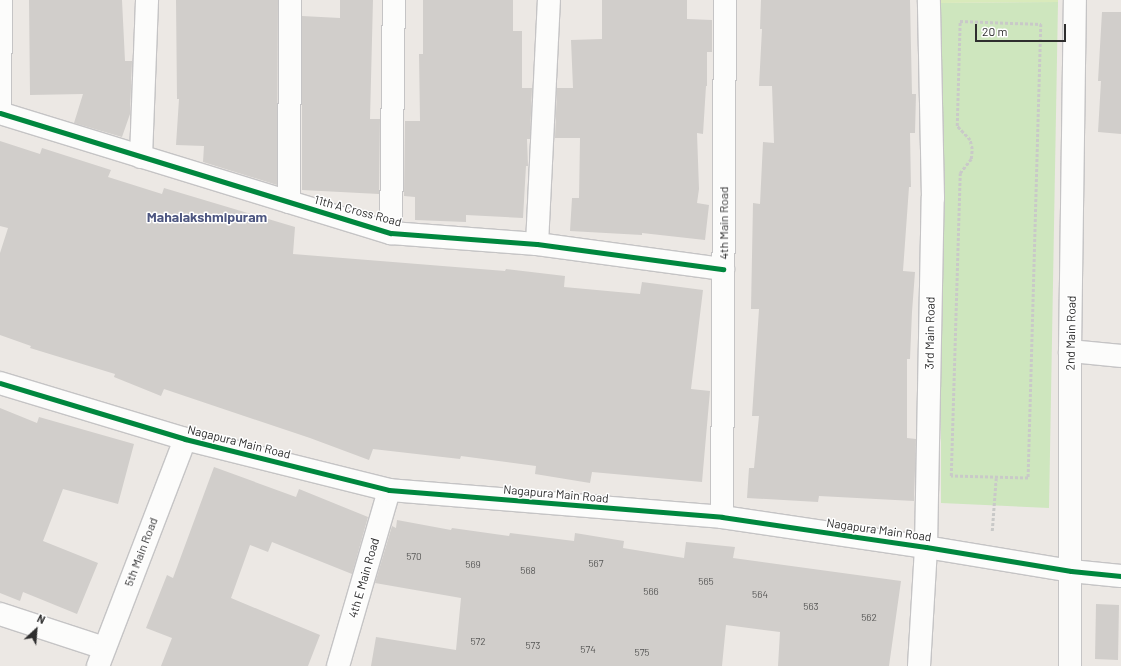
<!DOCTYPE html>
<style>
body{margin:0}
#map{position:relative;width:1121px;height:666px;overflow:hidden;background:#ece8e4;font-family:Barlow,sans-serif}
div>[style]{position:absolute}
.green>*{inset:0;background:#cee6be}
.pitch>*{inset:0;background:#d9eabb}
.building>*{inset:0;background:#d1cecb}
.path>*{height:2.5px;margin-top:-1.25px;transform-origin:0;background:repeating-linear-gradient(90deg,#c9c9c8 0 3px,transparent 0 5px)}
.roads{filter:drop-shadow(1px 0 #c5c4c5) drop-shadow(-1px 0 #c5c4c5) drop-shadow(0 1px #c5c4c5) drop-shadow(0 -1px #c5c4c5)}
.minor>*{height:22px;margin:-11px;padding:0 11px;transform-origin:11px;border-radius:11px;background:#fcfcfb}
.tertiary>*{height:22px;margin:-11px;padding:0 11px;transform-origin:11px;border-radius:11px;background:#fcfcfb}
.cycleway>*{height:5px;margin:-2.5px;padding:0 2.5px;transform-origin:2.5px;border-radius:2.5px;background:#00873e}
span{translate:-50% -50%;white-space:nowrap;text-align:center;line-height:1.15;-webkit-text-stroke:3px #fff;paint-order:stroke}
.number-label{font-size:10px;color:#585857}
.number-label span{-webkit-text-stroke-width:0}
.street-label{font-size:12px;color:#2e2e2e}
.quarter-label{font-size:14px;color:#4d5680;font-weight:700}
.north{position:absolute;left:16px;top:610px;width:40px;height:40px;-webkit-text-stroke:3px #fff;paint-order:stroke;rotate:26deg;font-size:11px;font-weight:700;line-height:16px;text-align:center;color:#2e2e2e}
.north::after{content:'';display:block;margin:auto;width:14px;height:18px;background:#2e2e2e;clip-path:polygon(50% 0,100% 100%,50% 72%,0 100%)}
.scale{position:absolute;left:975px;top:24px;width:91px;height:18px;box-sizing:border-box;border:2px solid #2e2e2e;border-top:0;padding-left:5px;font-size:12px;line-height:14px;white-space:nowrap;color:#2e2e2e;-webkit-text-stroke:3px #fff;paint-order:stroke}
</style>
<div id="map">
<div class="green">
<div style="clip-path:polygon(1058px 2px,1049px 508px,941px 503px,941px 3px)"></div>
</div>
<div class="pitch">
<div style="clip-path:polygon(941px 0,1058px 0,1058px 2px,941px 3px)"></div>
</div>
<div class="building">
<div style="clip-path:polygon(29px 0,122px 0,125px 61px,132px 61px,130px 114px,122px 137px,74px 123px,83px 94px,30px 95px)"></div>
<div style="clip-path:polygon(176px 0,278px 0,277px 185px,203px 162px,204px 146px,176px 145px,179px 99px,177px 99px)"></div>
<div style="clip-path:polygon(340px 0,373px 0,370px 119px,380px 119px,379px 194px,302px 190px,302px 16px,340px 18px)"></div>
<div style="clip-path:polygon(423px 0,513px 0,513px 31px,522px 31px,522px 88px,532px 88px,530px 139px,527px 139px,528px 166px,526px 166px,523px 218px,466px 215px,466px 222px,415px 220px,415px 197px,404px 196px,405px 121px,420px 121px,419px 54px,423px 54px)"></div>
<div style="clip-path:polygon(602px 0,687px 0,687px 19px,712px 20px,712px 52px,707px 52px,707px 86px,706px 86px,703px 134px,697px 133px,699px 189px,697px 203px,709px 205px,705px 240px,642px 233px,642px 235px,570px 231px,572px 198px,579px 198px,580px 138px,555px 138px,557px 88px,573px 88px,571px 40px,602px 39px)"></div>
<div style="clip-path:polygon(761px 0,910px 0,912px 94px,916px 94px,915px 133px,910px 133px,911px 187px,909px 187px,903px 271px,915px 272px,912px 312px,910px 359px,907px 359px,907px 438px,916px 439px,914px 501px,819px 496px,818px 502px,747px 498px,749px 468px,754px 468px,759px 416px,752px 416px,759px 309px,751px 309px,753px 203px,760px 204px,763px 142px,774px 143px,772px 86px,759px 86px,762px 29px,760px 29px)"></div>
<div style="clip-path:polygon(1102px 12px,1121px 12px,1121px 134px,1098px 132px,1101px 81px,1098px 81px)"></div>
<div style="clip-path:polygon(0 141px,40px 154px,42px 148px,111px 170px,108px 177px,162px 194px,164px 188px,295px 227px,293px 254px,505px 271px,506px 269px,565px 276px,564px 287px,640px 294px,642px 282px,703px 290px,691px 389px,710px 391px,702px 482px,592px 472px,590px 483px,535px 474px,536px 466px,461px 456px,460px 459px,373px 449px,369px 460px,310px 438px,164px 389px,161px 396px,114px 377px,115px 374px,30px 348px,31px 346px,0 335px,0 253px,8px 228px,0 226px)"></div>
<div style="clip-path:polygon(0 408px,37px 423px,39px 417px,134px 444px,118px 504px,63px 489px,43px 541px,98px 563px,77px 614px,23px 592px,20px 601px,0 593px)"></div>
<div style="clip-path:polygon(214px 467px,296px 497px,299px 489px,368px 517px,352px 574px,272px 542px,268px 552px,250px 545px,231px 598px,320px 635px,308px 666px,161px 666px,172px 638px,146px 628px,167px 575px,173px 578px)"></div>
<div style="clip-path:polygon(397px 520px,451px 530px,452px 528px,509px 536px,510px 533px,574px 541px,575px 533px,624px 541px,623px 548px,684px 558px,686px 542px,735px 547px,733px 558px,901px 581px,889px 666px,778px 666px,780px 632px,726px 625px,722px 666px,371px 666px,376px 637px,456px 650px,461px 598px,375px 583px,392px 526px,396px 528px)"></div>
<div style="clip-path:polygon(1096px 604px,1119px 605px,1118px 660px,1095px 659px)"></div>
</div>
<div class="path">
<div style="left:960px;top:21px;width:81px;rotate:2.1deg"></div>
<div style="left:1041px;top:24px;width:454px;rotate:91.6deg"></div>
<div style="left:1028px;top:478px;width:77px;rotate:-178.5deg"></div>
<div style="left:951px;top:476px;width:303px;rotate:-88.3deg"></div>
<div style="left:960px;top:173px;width:18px;rotate:-52deg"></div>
<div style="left:971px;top:159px;width:10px;rotate:-84deg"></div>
<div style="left:972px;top:149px;width:9px;rotate:-103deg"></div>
<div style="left:970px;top:140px;width:19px;rotate:-133deg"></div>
<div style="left:957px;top:126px;width:105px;rotate:-88.4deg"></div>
<div style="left:992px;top:531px;width:53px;rotate:-85.7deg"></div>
</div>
<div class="roads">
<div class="minor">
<div style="left:0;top:113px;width:409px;rotate:17.1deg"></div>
<div style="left:391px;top:233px;width:146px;rotate:4.3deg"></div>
<div style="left:537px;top:244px;width:188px;rotate:7.7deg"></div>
<div style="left:0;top:113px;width:113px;rotate:-89.5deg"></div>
<div style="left:141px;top:157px;width:157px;rotate:-87.8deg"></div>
<div style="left:289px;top:202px;width:202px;rotate:-89.7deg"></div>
<div style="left:391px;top:233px;width:233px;rotate:-89.3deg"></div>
<div style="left:537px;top:244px;width:244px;rotate:-87.2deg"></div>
<div style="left:1070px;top:351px;width:51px;rotate:5.6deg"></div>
<div style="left:722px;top:517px;width:517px;rotate:-89.67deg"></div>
<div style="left:0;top:614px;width:109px;rotate:18.1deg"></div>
<div style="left:338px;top:666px;width:183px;rotate:-73.8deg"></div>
<div style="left:919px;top:666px;width:119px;rotate:-86.6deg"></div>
<div style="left:926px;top:547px;width:349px;rotate:-88.9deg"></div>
<div style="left:933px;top:198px;width:198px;rotate:-91.2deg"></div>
</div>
<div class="tertiary">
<div style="left:0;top:383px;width:193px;rotate:16.8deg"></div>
<div style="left:185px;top:439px;width:210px;rotate:14deg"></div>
<div style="left:389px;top:490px;width:334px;rotate:4.6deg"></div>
<div style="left:722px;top:517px;width:206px;rotate:8.4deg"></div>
<div style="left:926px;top:547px;width:147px;rotate:9.4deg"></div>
<div style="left:1071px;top:571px;width:50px;rotate:5.7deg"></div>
<div style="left:98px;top:666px;width:243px;rotate:-69deg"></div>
<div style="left:1070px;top:666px;width:315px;rotate:-90deg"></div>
<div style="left:1070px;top:351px;width:351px;rotate:-89.2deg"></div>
</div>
</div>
<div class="cycleway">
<div style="left:0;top:113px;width:409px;rotate:17.1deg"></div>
<div style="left:391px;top:233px;width:146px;rotate:4.3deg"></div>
<div style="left:537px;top:244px;width:188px;rotate:7.7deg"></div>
<div style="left:0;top:383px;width:193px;rotate:16.8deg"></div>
<div style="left:185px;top:439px;width:210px;rotate:14deg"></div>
<div style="left:389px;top:490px;width:334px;rotate:4.6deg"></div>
<div style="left:722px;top:517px;width:206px;rotate:8.4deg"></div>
<div style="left:926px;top:547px;width:147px;rotate:9.4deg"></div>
<div style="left:1071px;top:571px;width:50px;rotate:5.7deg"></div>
</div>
<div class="number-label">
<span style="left:414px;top:557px">570</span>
<span style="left:596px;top:564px">567</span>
<span style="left:473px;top:565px">569</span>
<span style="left:528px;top:571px">568</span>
<span style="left:706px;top:582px">565</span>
<span style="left:651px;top:592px">566</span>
<span style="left:760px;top:595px">564</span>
<span style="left:811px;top:607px">563</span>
<span style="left:869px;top:618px">562</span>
<span style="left:478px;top:642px">572</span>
<span style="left:533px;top:646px">573</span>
<span style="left:588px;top:650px">574</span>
<span style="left:642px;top:653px">575</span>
</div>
<div class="street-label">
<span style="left:358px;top:211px;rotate:15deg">11th A Cross Road</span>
<span style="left:724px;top:223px;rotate:-90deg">4th Main Road</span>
<span style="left:930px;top:333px;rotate:-89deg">3rd Main Road</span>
<span style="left:1071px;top:333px;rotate:-89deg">2nd Main Road</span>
<span style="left:239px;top:442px;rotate:14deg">Nagapura Main Road</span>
<span style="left:556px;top:494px;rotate:5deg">Nagapura Main Road</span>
<span style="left:879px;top:530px;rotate:8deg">Nagapura Main Road</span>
<span style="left:141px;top:552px;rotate:-69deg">5th Main Road</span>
<span style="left:364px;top:578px;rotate:-74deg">4th E Main Road</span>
</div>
<div class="quarter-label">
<span style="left:207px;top:217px">Mahalakshmipuram</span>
</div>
<div class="north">N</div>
<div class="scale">20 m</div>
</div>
